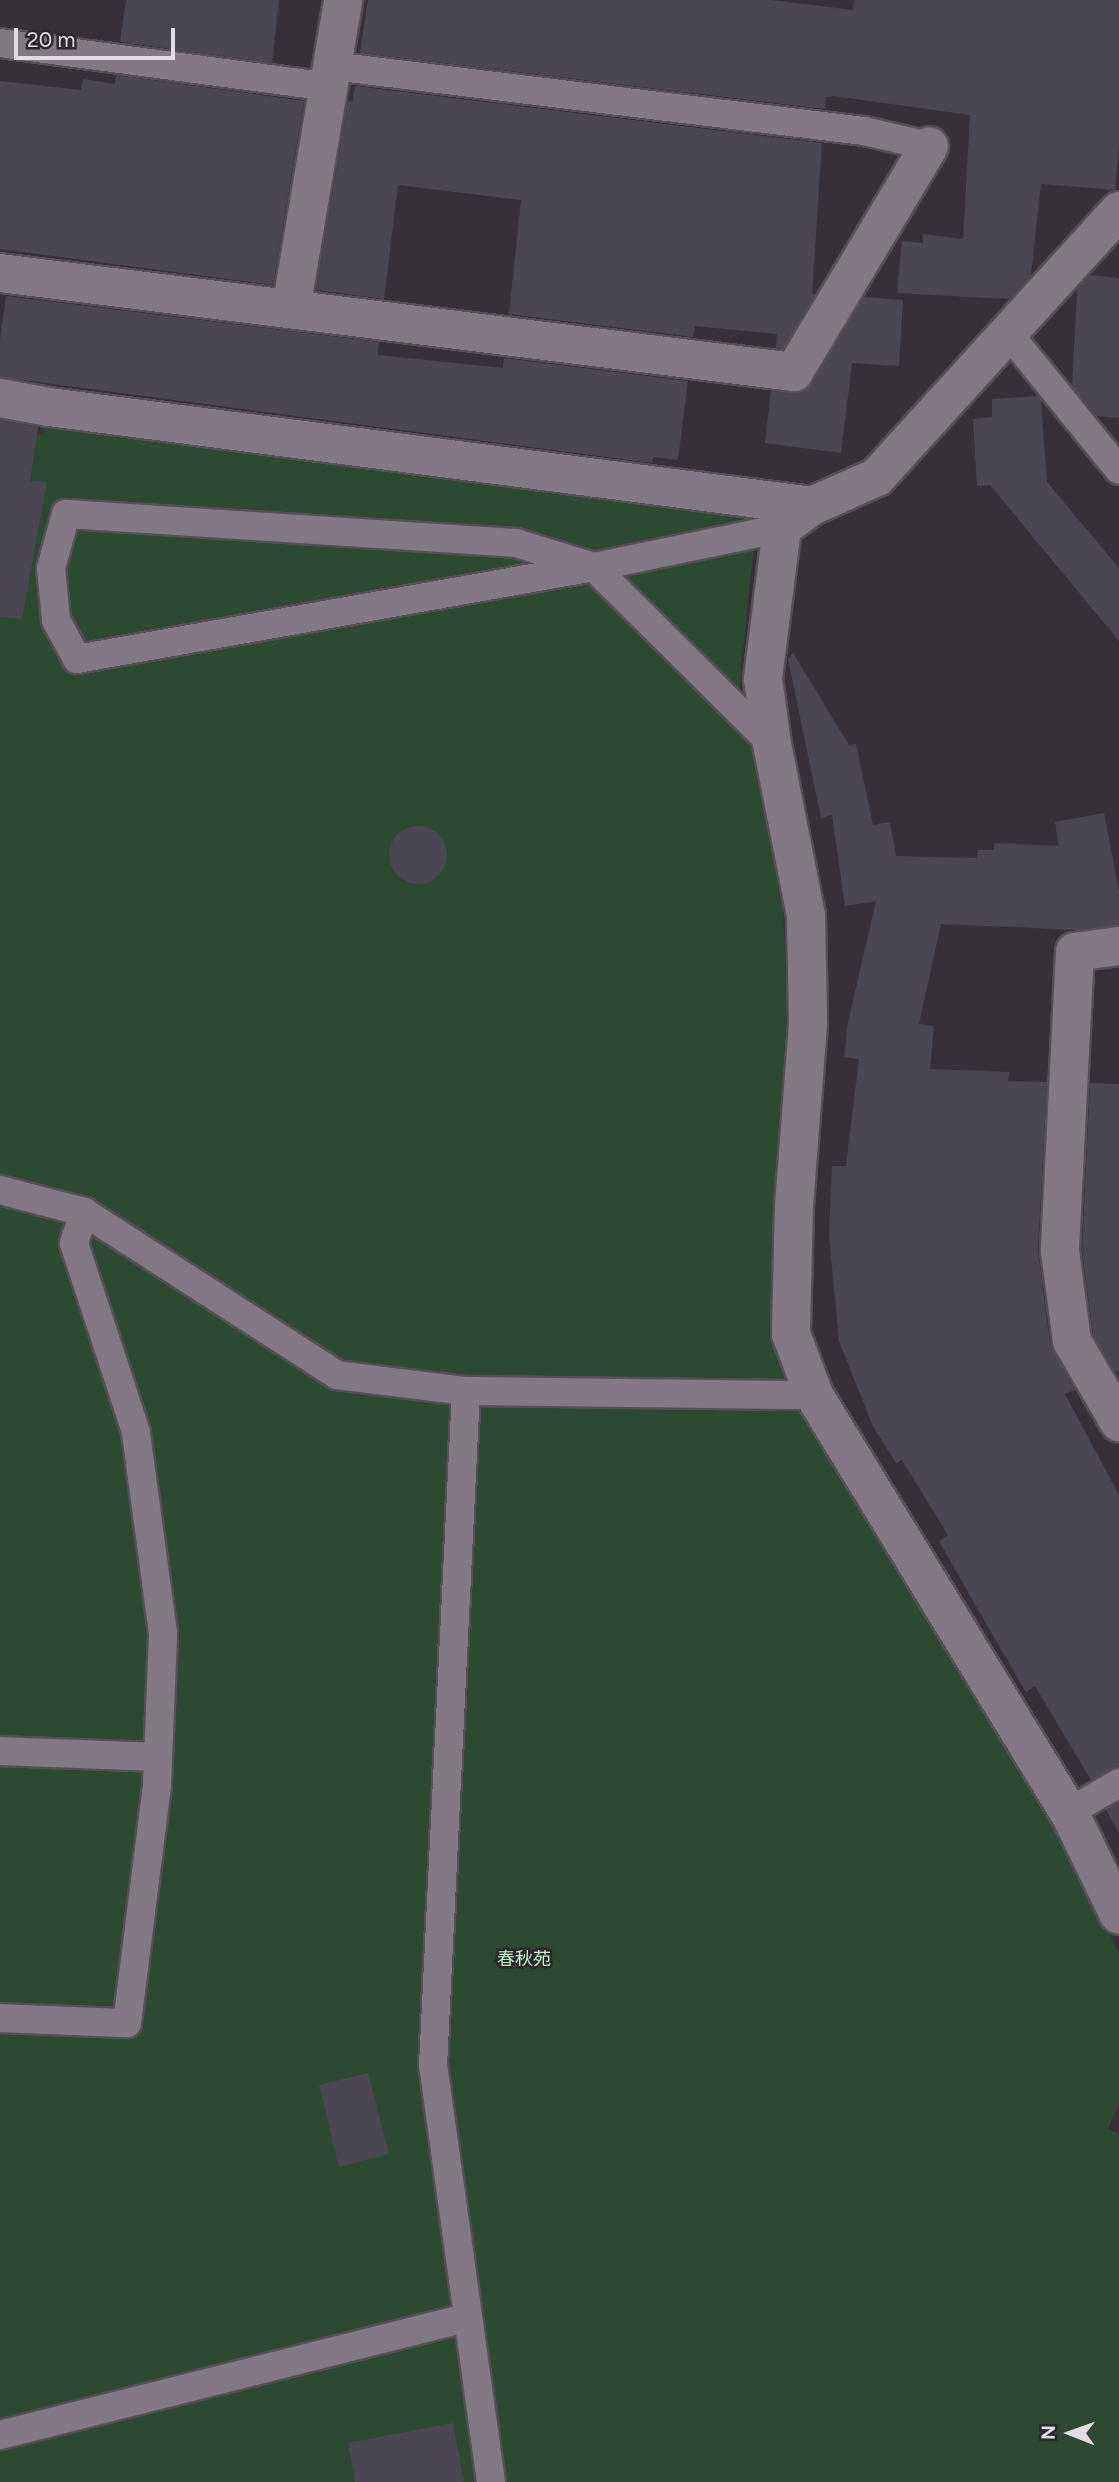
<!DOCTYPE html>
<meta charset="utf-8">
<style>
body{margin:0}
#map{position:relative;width:1119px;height:2482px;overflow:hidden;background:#373039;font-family:Figtree,"Noto Sans JP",sans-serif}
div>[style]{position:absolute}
.green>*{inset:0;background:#2b4a31}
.building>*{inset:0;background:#4a4753}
.round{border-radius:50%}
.roads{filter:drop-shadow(2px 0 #564f56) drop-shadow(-2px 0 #564f56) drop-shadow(0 2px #564f56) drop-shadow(0 -2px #564f56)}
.service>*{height:28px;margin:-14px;padding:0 14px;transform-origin:14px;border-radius:14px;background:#827984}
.minor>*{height:38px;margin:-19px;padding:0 19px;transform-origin:19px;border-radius:19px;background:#827984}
span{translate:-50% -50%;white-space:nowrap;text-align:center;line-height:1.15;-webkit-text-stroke:5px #2d262f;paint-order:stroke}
.park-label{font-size:18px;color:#b2f4be}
.north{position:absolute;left:1035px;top:2398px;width:70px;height:70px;-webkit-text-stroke:5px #2d262f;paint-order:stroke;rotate:271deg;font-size:19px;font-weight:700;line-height:28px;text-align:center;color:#e2dde2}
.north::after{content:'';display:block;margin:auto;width:24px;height:32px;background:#e2dde2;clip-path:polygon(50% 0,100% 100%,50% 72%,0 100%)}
.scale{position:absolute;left:14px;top:28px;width:161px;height:32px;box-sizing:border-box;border:4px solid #e2dde2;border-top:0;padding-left:9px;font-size:21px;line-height:24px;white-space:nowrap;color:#e2dde2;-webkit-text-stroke:5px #2d262f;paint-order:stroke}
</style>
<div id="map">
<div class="green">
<div style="clip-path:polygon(46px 417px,753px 507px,753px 554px,739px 690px,783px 907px,787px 1007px,769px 1338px,860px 1507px,1056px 1825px,1119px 1953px,1119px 2103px,1108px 2129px,1119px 2134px,1119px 2482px,0 2482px,0 428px,43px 435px)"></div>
</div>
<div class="building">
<div style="clip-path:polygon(126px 0,279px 0,272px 63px,120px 42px)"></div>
<div style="clip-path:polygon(368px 0,771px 0,853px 10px,854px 0,1119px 0,1119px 146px,1115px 190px,1041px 184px,1031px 275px,1009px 299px,897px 293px,902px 241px,923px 243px,923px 234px,963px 239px,970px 115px,834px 96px,826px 97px,825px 109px,360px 53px)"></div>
<div style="clip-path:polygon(116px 75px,304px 101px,273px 285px,0 249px,0 81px,81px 90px,83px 79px,115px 84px)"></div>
<div style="clip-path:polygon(355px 86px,822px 143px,812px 294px,815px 295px,783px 349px,776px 348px,777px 334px,695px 326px,693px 337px,509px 314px,521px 200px,398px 185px,384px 299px,316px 290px,348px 101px,353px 101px)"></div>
<div style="clip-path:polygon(1090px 275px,1119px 278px,1119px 418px,1097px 416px,1072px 386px,1077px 290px)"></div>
<div style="clip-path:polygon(6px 296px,379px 342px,378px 355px,503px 368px,504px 358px,688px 381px,678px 460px,653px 457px,652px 463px,0 377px,0 340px)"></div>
<div style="clip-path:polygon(864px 297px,903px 300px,899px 366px,852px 363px,841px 453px,765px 443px,771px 391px,803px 392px,812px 384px)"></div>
<div style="clip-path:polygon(1038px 396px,1041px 400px,1047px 482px,1119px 568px,1119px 641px,990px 485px,977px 486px,973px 419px,992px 417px,992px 399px)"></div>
<div style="clip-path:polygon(0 420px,38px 427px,30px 481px,47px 482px,22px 619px,0 617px)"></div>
<div style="clip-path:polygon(793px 653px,849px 745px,856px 744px,873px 825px,890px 822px,896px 856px,977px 858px,978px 850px,994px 850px,994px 843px,1059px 846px,1055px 822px,1104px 813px,1119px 891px,1119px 925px,1078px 930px,941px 924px,919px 1024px,934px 1026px,930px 1069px,1009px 1072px,1008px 1081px,1047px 1082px,1038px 1250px,1050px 1344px,1075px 1390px,1065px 1394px,1119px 1495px,1119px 1766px,1091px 1780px,1035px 1686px,1026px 1692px,985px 1622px,939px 1541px,948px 1535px,902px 1460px,896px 1463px,873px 1426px,839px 1341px,829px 1235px,832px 1166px,846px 1166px,859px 1059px,844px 1057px,848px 1022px,876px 901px,845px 906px,832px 815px,821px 818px,788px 659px)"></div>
<div class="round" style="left:389px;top:826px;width:58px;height:58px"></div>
<div style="clip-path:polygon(1090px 1083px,1119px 1084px,1119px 1370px,1115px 1372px,1093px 1334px,1082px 1250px)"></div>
<div style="clip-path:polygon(1119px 1802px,1119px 1833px,1106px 1810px)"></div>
<div style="clip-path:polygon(368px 2073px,389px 2154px,339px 2167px,319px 2085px)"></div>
<div style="clip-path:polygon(453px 2423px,464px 2482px,355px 2482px,348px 2443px)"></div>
</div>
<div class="roads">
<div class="service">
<div style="left:0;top:43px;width:331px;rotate:7.6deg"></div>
<div style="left:332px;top:66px;width:536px;rotate:6.97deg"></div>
<div style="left:864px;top:131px;width:67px;rotate:13deg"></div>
<div style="left:1008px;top:333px;width:176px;rotate:51deg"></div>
<div style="left:772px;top:744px;width:251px;rotate:-135.2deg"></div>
<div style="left:594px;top:567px;width:82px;rotate:-162.9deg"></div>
<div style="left:516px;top:543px;width:451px;rotate:-176.3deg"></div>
<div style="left:66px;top:514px;width:56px;rotate:105.5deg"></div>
<div style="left:51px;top:568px;width:52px;rotate:84.5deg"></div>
<div style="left:56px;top:620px;width:44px;rotate:61.7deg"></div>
<div style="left:77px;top:659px;width:525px;rotate:-10.09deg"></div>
<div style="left:594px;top:567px;width:192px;rotate:-11.7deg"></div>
<div style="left:0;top:1190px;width:87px;rotate:14.7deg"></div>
<div style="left:0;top:1751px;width:158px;rotate:2.2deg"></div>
<div style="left:1069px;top:1812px;width:58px;rotate:-30.1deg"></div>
<div style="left:0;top:2018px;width:127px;rotate:2.3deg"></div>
<div style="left:127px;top:2023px;width:240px;rotate:-82.8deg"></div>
<div style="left:157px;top:1785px;width:152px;rotate:-87.7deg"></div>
<div style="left:163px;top:1633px;width:203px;rotate:-97.7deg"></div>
<div style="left:136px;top:1432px;width:199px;rotate:-108.2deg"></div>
<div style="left:74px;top:1243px;width:33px;rotate:-72deg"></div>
<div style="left:84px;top:1212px;width:301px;rotate:32.8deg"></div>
<div style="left:337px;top:1375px;width:130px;rotate:7.1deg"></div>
<div style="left:0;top:2435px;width:481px;rotate:-14.1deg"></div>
<div style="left:491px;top:2482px;width:420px;rotate:-97.9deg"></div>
<div style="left:433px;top:2066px;width:676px;rotate:-87.2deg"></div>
<div style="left:466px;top:1391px;width:348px;rotate:0.7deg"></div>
</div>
<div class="minor">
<div style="left:1119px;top:211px;width:360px;rotate:132.3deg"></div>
<div style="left:877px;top:477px;width:71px;rotate:156deg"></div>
<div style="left:812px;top:506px;width:37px;rotate:144deg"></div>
<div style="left:782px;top:528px;width:152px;rotate:97.2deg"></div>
<div style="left:763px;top:679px;width:66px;rotate:82.1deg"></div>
<div style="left:772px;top:744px;width:174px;rotate:78.8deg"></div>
<div style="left:806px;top:915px;width:109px;rotate:88.9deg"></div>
<div style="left:808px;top:1024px;width:184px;rotate:94.4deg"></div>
<div style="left:794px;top:1207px;width:127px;rotate:91.4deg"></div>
<div style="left:791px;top:1334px;width:65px;rotate:69.3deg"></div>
<div style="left:814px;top:1395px;width:489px;rotate:58.6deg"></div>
<div style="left:1069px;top:1812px;width:114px;rotate:64.1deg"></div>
<div style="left:0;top:273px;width:800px;rotate:7.11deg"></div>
<div style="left:794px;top:372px;width:263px;rotate:-59.1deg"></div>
<div style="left:291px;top:309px;width:313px;rotate:-80.4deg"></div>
<div style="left:0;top:398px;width:50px;rotate:10.4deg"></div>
<div style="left:49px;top:407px;width:769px;rotate:7.39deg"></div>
<div style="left:1119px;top:946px;width:44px;rotate:172.2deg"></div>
<div style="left:1075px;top:952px;width:299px;rotate:92.9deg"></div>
<div style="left:1060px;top:1251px;width:91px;rotate:82.4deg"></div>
<div style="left:1072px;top:1341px;width:94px;rotate:59.9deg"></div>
</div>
</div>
<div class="park-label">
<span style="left:524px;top:1959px">春秋苑</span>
</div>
<div class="north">N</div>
<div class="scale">20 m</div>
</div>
